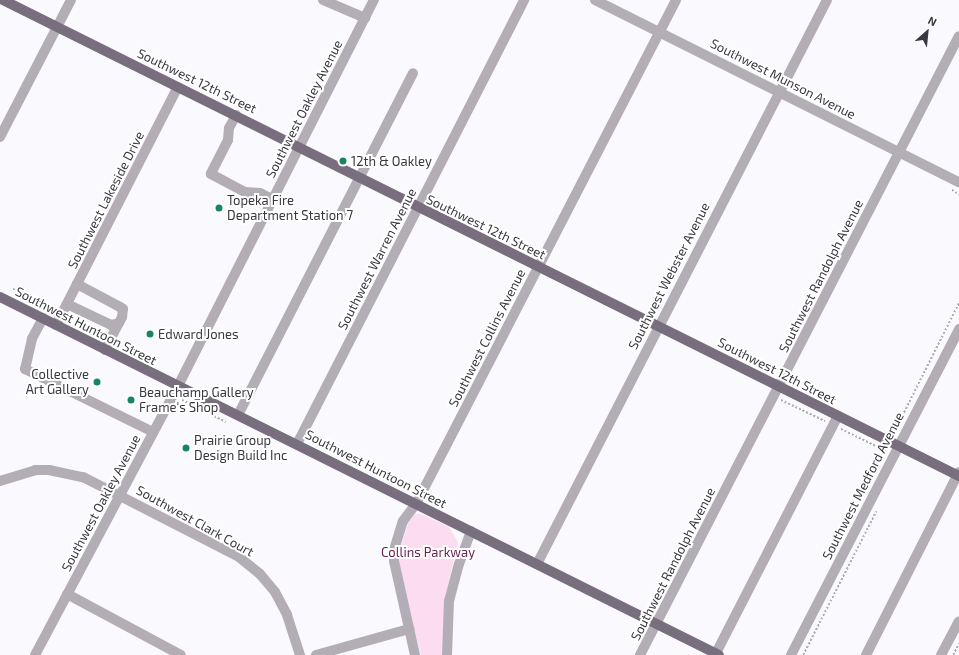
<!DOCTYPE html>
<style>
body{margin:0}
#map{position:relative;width:959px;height:655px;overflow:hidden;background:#f9f9fe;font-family:"Exo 2",sans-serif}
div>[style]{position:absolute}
.green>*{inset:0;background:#fbddef}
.path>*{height:1.5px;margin-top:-0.75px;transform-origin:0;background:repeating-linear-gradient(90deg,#aeadb4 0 2px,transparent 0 4px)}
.minor>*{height:10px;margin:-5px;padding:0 5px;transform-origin:5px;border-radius:5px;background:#b3adb6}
.major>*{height:10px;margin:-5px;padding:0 5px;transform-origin:5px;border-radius:5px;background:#786e7d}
.dots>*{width:11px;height:11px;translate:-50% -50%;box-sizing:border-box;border:2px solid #fff;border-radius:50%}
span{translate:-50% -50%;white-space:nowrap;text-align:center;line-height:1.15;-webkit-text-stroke:4px #fff;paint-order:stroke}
.street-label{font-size:13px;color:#393841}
.poi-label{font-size:13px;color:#393841}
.left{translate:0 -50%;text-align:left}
.right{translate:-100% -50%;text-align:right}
.park-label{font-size:13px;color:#692454}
.north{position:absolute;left:907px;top:12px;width:40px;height:40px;-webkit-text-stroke:3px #fff;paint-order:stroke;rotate:27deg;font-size:11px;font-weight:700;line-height:16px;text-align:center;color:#393841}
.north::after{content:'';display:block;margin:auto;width:14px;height:18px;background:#393841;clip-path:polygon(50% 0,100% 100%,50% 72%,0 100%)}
</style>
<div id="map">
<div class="green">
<div style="clip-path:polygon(415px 514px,421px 514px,449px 527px,458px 542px,445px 597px,442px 655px,421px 655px,405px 594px,398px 557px,408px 523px)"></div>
</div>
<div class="path">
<div style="left:952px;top:190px;width:8px;rotate:30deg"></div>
<div style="left:13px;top:289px;width:46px;rotate:26deg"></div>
<div style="left:182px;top:400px;width:49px;rotate:26.6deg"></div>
<div style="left:781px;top:400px;width:49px;rotate:25.5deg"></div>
<div style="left:841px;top:429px;width:50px;rotate:26.1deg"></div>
<div style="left:893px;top:434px;width:147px;rotate:-63.3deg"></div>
<div style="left:803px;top:655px;width:161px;rotate:-63deg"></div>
<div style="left:953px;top:655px;width:13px;rotate:-63deg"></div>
</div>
<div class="minor">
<div style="left:323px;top:0;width:46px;rotate:23.2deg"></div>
<div style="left:595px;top:0;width:407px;rotate:26.6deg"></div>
<div style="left:236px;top:115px;width:15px;rotate:118deg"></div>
<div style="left:229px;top:128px;width:12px;rotate:95deg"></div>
<div style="left:228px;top:140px;width:38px;rotate:117deg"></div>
<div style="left:211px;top:174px;width:38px;rotate:28deg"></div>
<div style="left:245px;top:192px;width:15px;rotate:4deg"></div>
<div style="left:260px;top:193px;width:13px;rotate:27deg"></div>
<div style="left:0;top:137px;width:154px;rotate:-62.6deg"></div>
<div style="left:67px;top:304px;width:49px;rotate:25.5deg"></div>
<div style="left:111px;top:325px;width:8px;rotate:-14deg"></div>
<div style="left:119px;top:323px;width:7px;rotate:-63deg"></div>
<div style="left:122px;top:317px;width:8px;rotate:-83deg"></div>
<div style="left:123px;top:309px;width:4px;rotate:-146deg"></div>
<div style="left:120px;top:307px;width:49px;rotate:-151.9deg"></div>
<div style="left:43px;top:318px;width:24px;rotate:118deg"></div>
<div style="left:32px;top:339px;width:31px;rotate:103deg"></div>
<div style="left:25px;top:369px;width:143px;rotate:26.2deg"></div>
<div style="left:56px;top:325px;width:267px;rotate:-62.9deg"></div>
<div style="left:105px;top:350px;width:30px;rotate:-63deg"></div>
<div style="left:238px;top:415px;width:384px;rotate:-62.9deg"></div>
<div style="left:297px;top:444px;width:499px;rotate:-62.9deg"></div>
<div style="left:0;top:481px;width:37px;rotate:-17deg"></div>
<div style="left:35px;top:470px;width:14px"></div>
<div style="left:49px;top:470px;width:35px;rotate:12deg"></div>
<div style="left:83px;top:477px;width:175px;rotate:27.1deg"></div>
<div style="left:239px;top:557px;width:27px;rotate:39deg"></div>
<div style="left:260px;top:574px;width:23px;rotate:50deg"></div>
<div style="left:275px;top:592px;width:26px;rotate:62deg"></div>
<div style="left:287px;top:615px;width:42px;rotate:72deg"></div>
<div style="left:537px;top:564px;width:634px;rotate:-62.79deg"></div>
<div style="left:67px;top:594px;width:129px;rotate:28.2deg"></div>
<div style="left:35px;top:655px;width:305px;rotate:-62deg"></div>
<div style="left:178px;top:386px;width:433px;rotate:-63.1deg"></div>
<div style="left:316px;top:655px;width:97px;rotate:-15.6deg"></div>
<div style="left:415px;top:655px;width:96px;rotate:-102.6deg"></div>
<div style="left:394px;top:561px;width:11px;rotate:-90deg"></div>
<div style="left:394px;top:550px;width:30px;rotate:-73deg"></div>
<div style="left:403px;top:521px;width:21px;rotate:-53deg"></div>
<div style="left:416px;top:504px;width:567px;rotate:-62.71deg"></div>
<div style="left:447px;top:655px;width:54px;rotate:-87.9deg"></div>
<div style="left:449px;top:601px;width:38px;rotate:-75deg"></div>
<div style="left:459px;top:564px;width:35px;rotate:-70deg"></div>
<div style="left:640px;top:655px;width:696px;rotate:-62.74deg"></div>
<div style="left:715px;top:655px;width:269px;rotate:-62.8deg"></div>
<div style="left:791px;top:655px;width:367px;rotate:-62.7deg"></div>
<div style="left:866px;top:655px;width:205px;rotate:-63.1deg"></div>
<div style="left:941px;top:655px;width:38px;rotate:-62deg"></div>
</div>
<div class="major">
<div style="left:3px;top:0;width:1068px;rotate:26.47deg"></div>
<div style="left:0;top:297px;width:803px;rotate:26.47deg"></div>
</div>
<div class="dots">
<div style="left:343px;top:161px;background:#188562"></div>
<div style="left:219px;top:208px;background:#188562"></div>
<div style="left:150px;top:334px;background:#188562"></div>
<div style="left:97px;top:382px;background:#188562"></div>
<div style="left:131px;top:400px;background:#188562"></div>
<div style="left:186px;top:448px;background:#188562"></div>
</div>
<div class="street-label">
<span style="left:783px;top:79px;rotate:27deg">Southwest Munson Avenue</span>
<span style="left:197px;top:81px;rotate:26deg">Southwest 12th Street</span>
<span style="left:304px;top:109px;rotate:-63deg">Southwest Oakley Avenue</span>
<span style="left:106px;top:200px;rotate:-63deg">Southwest Lakeside Drive</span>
<span style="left:486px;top:227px;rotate:26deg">Southwest 12th Street</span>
<span style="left:377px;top:259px;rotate:-63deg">Southwest Warren Avenue</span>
<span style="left:669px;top:276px;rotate:-63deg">Southwest Webster Avenue</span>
<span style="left:821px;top:276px;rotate:-63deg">Southwest Randolph Avenue</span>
<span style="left:86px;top:326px;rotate:27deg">Southwest Huntoon Street</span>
<span style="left:487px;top:338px;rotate:-63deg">Southwest Collins Avenue</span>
<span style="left:777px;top:371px;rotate:27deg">Southwest 12th Street</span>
<span style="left:376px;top:469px;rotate:27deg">Southwest Huntoon Street</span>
<span style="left:863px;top:486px;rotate:-63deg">Southwest Medford Avenue</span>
<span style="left:101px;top:503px;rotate:-62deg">Southwest Oakley Avenue</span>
<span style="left:195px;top:521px;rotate:29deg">Southwest Clark Court</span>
<span style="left:673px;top:564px;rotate:-63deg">Southwest Randolph Avenue</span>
</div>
<div class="poi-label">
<span class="left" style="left:351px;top:161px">12th &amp; Oakley</span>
<span class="left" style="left:227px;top:208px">Topeka Fire<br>Department Station 7</span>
<span class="left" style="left:158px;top:334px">Edward Jones</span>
<span class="right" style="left:89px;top:382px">Collective<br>Art Gallery</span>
<span class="left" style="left:139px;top:400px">Beauchamp Gallery<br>Frame's Shop</span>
<span class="left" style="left:194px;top:448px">Prairie Group<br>Design Build Inc</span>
</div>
<div class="park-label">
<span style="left:428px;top:552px">Collins Parkway</span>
</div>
<div class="north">N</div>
</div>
